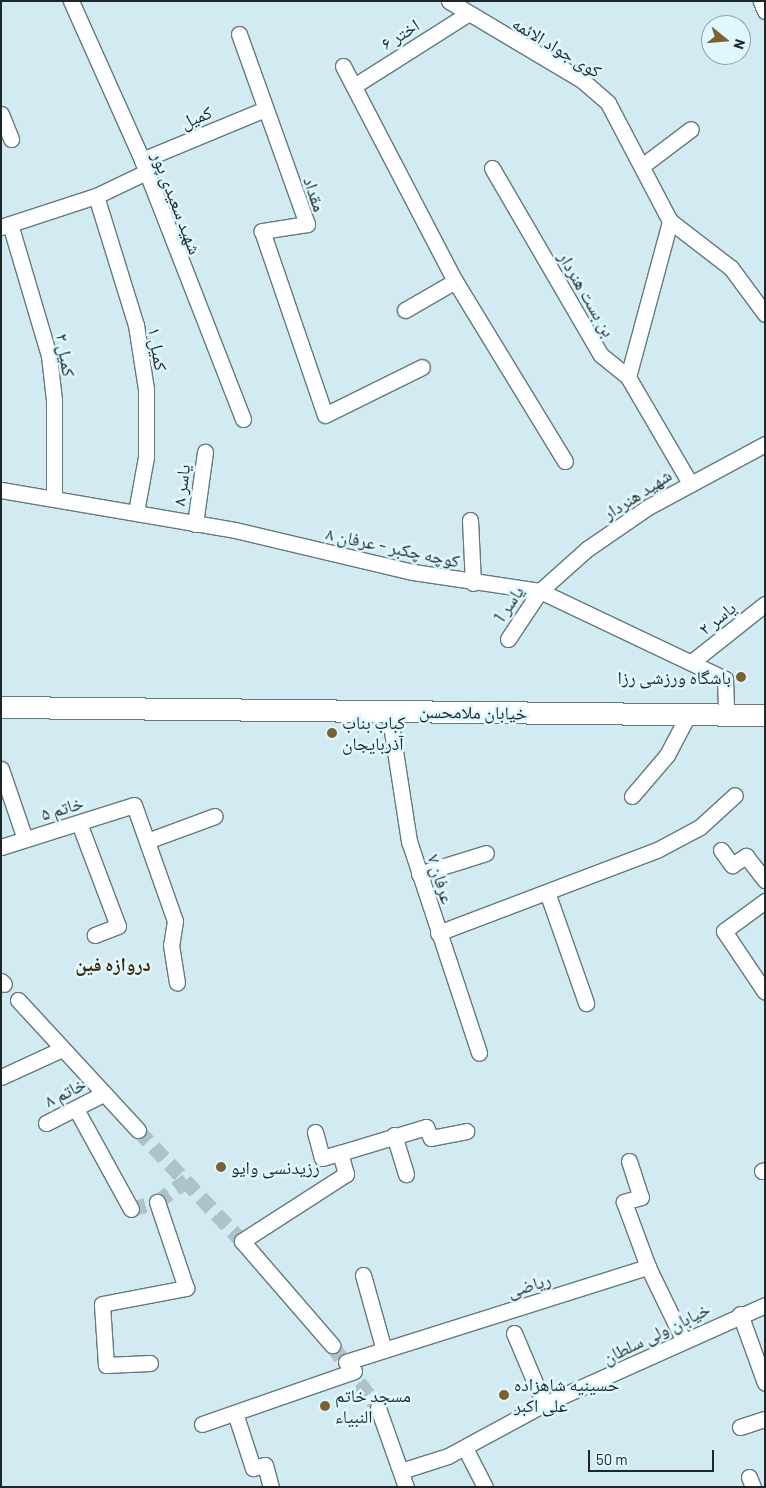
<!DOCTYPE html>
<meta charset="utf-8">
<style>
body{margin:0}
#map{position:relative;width:766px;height:1488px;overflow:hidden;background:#d2eaf1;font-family:Barlow,"Noto Naskh Arabic",sans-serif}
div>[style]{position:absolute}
.minor-tunnel>*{height:15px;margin-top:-7.5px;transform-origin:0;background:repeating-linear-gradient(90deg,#aec3c9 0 15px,transparent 0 23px)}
.roads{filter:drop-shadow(1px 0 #647980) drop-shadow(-1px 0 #647980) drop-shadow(0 1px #647980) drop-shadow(0 -1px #647980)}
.minor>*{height:15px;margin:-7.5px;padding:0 7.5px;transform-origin:7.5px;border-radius:7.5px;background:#fff}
.secondary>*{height:21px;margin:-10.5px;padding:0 10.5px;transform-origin:10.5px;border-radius:10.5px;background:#fff}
.dots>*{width:14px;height:14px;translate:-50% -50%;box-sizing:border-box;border:2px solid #dff7ff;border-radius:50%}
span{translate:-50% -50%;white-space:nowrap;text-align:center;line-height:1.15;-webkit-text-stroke:5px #dff7ff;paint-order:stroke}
.street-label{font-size:18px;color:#1d2629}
.poi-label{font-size:18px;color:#1d2629}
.right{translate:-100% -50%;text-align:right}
.left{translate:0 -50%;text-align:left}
.neighbourhood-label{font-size:19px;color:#3a2700;font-weight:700}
.frame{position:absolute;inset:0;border:2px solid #1d2629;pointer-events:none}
.north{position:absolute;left:701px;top:15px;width:50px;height:50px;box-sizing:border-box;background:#dff7ff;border:1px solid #91a3a9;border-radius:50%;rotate:107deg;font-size:14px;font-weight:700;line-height:20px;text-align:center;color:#1d2629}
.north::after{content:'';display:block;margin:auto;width:18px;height:22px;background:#7b6132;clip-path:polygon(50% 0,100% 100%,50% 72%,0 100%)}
.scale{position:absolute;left:588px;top:1450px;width:126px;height:22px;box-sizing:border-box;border:2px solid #1d2629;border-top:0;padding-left:6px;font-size:15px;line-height:18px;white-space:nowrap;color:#1d2629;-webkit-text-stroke:4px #dff7ff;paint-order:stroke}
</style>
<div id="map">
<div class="minor-tunnel">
<div style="left:138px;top:1130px;width:152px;rotate:46.9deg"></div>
<div style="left:131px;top:1209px;width:27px;rotate:-15deg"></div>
<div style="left:157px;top:1202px;width:37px;rotate:-36deg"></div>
<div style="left:332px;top:1345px;width:78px;rotate:53.9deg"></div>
</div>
<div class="roads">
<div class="minor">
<div style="left:71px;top:1px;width:174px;rotate:65.9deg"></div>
<div style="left:142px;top:160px;width:278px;rotate:68.7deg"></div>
<div style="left:449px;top:1px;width:156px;rotate:30.8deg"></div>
<div style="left:583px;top:81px;width:33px;rotate:41deg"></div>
<div style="left:608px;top:103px;width:133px;rotate:62.3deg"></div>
<div style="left:670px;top:221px;width:77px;rotate:37.6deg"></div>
<div style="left:731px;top:268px;width:57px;rotate:53.5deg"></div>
<div style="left:761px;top:2px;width:10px;rotate:66deg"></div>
<div style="left:239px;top:34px;width:202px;rotate:70.3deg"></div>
<div style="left:307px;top:224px;width:46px;rotate:171.2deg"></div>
<div style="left:262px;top:231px;width:194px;rotate:71.1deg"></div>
<div style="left:325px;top:415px;width:108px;rotate:-26.3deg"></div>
<div style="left:343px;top:66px;width:242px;rotate:62.5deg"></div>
<div style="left:455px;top:281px;width:211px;rotate:58.6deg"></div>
<div style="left:354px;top:86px;width:133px;rotate:-32.4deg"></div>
<div style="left:1px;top:114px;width:27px;rotate:68deg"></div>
<div style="left:142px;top:160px;width:133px;rotate:-22.5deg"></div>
<div style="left:642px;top:166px;width:61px;rotate:-37.1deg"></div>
<div style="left:492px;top:168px;width:216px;rotate:59.8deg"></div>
<div style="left:601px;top:355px;width:35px;rotate:39deg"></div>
<div style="left:628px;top:377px;width:123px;rotate:59.7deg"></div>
<div style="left:96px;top:196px;width:135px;rotate:72.8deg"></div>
<div style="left:136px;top:325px;width:65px;rotate:81.1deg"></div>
<div style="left:146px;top:389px;width:68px;rotate:90deg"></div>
<div style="left:146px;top:457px;width:56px;rotate:100.3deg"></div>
<div style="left:10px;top:224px;width:138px;rotate:73.5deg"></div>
<div style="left:49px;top:356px;width:44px;rotate:83.5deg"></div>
<div style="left:54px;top:400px;width:97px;rotate:90deg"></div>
<div style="left:1px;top:227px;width:100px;rotate:-18.1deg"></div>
<div style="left:96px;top:196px;width:55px;rotate:-25.6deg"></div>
<div style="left:405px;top:310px;width:58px;rotate:-30.1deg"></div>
<div style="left:628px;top:377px;width:162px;rotate:-74.9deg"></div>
<div style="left:1px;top:490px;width:237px;rotate:9.7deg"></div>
<div style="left:235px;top:530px;width:183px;rotate:13.3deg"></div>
<div style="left:413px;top:572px;width:128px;rotate:8.5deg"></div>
<div style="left:540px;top:591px;width:205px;rotate:25.4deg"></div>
<div style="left:725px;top:679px;width:36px;rotate:88deg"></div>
<div style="left:470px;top:520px;width:63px;rotate:87.3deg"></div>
<div style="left:195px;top:524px;width:73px;rotate:-82.1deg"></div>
<div style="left:508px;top:639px;width:58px;rotate:-56.3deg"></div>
<div style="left:540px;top:591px;width:63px;rotate:-41.8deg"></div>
<div style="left:587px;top:549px;width:74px;rotate:-34.5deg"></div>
<div style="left:648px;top:507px;width:133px;rotate:-28.3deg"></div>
<div style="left:693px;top:661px;width:92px;rotate:-38.4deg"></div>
<div style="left:389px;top:712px;width:131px;rotate:81.2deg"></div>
<div style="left:409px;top:841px;width:223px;rotate:71.7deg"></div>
<div style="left:1px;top:769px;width:74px;rotate:71.1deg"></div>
<div style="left:632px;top:796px;width:54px;rotate:-49.5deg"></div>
<div style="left:667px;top:755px;width:45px;rotate:-62.3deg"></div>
<div style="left:79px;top:823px;width:110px;rotate:69.3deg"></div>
<div style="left:118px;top:926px;width:25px;rotate:159deg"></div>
<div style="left:147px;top:841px;width:72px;rotate:-20.2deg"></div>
<div style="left:1px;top:847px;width:139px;rotate:-17.5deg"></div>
<div style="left:134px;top:805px;width:123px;rotate:70.5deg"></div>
<div style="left:175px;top:921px;width:24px;rotate:99deg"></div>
<div style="left:171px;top:945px;width:38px;rotate:81deg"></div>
<div style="left:721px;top:850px;width:19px;rotate:54deg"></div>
<div style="left:732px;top:865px;width:17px;rotate:-33deg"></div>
<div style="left:746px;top:856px;width:31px;rotate:52deg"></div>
<div style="left:419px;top:874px;width:70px;rotate:-17.4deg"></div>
<div style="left:547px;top:892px;width:118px;rotate:70.6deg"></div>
<div style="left:765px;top:901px;width:51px;rotate:143.8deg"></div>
<div style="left:724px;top:931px;width:73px;rotate:56.1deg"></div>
<div style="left:438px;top:933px;width:234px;rotate:-20.8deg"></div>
<div style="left:657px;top:850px;width:49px;rotate:-28.1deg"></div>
<div style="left:700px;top:827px;width:47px;rotate:-42.4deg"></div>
<div style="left:1px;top:981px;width:4px;rotate:45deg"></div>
<div style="left:18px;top:1000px;width:177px;rotate:47.3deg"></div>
<div style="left:1px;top:1077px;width:65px;rotate:-24.6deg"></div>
<div style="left:76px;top:1109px;width:114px;rotate:61.2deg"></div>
<div style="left:46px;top:1123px;width:64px;rotate:-27deg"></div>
<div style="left:315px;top:1132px;width:27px;rotate:75deg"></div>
<div style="left:322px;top:1158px;width:19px;rotate:-16deg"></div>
<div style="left:340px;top:1153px;width:22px;rotate:74deg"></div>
<div style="left:346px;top:1174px;width:124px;rotate:147.2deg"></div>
<div style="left:242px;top:1241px;width:138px;rotate:49.1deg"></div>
<div style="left:394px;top:1135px;width:41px;rotate:72.9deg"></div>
<div style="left:340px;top:1153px;width:90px;rotate:-16.8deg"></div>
<div style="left:426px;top:1127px;width:12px;rotate:66deg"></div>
<div style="left:431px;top:1138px;width:36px;rotate:-11deg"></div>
<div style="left:629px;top:1161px;width:38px;rotate:72deg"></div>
<div style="left:641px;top:1197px;width:18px;rotate:164deg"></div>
<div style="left:624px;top:1202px;width:69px;rotate:69.7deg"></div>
<div style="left:762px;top:1171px;width:3px;rotate:-18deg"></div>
<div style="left:363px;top:1275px;width:78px;rotate:74.4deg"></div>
<div style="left:740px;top:1314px;width:73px;rotate:70.1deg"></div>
<div style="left:514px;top:1333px;width:77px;rotate:67.1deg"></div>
<div style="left:346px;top:1362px;width:317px;rotate:-17.5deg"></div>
<div style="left:648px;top:1267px;width:80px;rotate:64.1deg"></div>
<div style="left:150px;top:1363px;width:44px;rotate:177.4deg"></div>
<div style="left:106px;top:1365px;width:61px;rotate:-93.8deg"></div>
<div style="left:102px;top:1304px;width:86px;rotate:-10.8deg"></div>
<div style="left:186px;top:1288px;width:91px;rotate:-108.6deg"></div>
<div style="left:378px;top:1408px;width:84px;rotate:70.5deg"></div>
<div style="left:235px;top:1413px;width:58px;rotate:71.9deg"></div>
<div style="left:253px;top:1468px;width:12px;rotate:-14deg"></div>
<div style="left:265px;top:1465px;width:23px;rotate:75deg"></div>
<div style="left:202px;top:1424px;width:161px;rotate:-19.2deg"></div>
<div style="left:740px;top:1427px;width:26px;rotate:-18deg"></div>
<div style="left:465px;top:1448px;width:44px;rotate:62.9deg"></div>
<div style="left:401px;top:1471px;width:49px;rotate:-17.7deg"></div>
<div style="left:448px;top:1456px;width:109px;rotate:-28.4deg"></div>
<div style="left:544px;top:1404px;width:242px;rotate:-24.1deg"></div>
<div style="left:749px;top:1477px;width:11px;rotate:68deg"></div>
</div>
<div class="secondary">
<div style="left:1px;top:707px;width:764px;rotate:0.6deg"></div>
</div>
</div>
<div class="dots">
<div style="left:741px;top:677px;background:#7b6132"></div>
<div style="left:332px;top:733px;background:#7b6132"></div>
<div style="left:221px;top:1167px;background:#7b6132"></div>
<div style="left:504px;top:1395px;background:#7b6132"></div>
<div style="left:325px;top:1406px;background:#7b6132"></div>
</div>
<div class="street-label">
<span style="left:400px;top:34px;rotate:-32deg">اختر ۶</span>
<span style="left:557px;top:47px;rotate:31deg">کوی جواد الائمه</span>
<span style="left:196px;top:117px;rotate:-22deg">کمیل</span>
<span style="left:315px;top:194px;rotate:71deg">مقداد</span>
<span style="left:177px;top:203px;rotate:69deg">شهید سعیدی پور</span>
<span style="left:587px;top:294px;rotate:60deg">بن بست هنردار</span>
<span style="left:158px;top:349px;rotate:81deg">کمیل ۱</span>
<span style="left:66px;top:355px;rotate:81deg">کمیل ۲</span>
<span style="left:181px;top:485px;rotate:-83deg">یاسر ۸</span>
<span style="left:637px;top:494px;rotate:-33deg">شهید هنردار</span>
<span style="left:393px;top:547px;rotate:12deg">کوچه چکبر - عرفان ۸</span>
<span style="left:508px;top:604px;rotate:-56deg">یاسر 1</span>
<span style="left:717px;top:618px;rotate:-39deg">یاسر ۲</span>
<span style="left:473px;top:712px;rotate:1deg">خیابان ملامحسن</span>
<span style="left:62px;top:808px;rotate:-17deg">خاتم ۵</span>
<span style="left:441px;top:879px;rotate:73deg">عرفان ۷</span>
<span style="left:65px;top:1092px;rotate:-27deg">خاتم ۸</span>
<span style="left:529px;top:1285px;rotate:-17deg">ریاضی</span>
<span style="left:656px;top:1333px;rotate:-26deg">خیابان ولی سلطان</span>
</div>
<div class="poi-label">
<span class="right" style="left:731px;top:677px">باشگاه ورزشی رزا</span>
<span class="left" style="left:342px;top:733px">کباب بناب<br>آذربایجان</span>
<span class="left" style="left:231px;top:1167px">رزیدنسی وایو</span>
<span class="left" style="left:514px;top:1395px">حسینیه شاهزاده<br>علی اکبر</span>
<span class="left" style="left:335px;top:1406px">مسجد خاتم<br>النبیاء</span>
</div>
<div class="neighbourhood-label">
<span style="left:113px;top:964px">دروازه فین</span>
</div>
<div class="frame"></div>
<div class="north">N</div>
<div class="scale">50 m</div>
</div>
